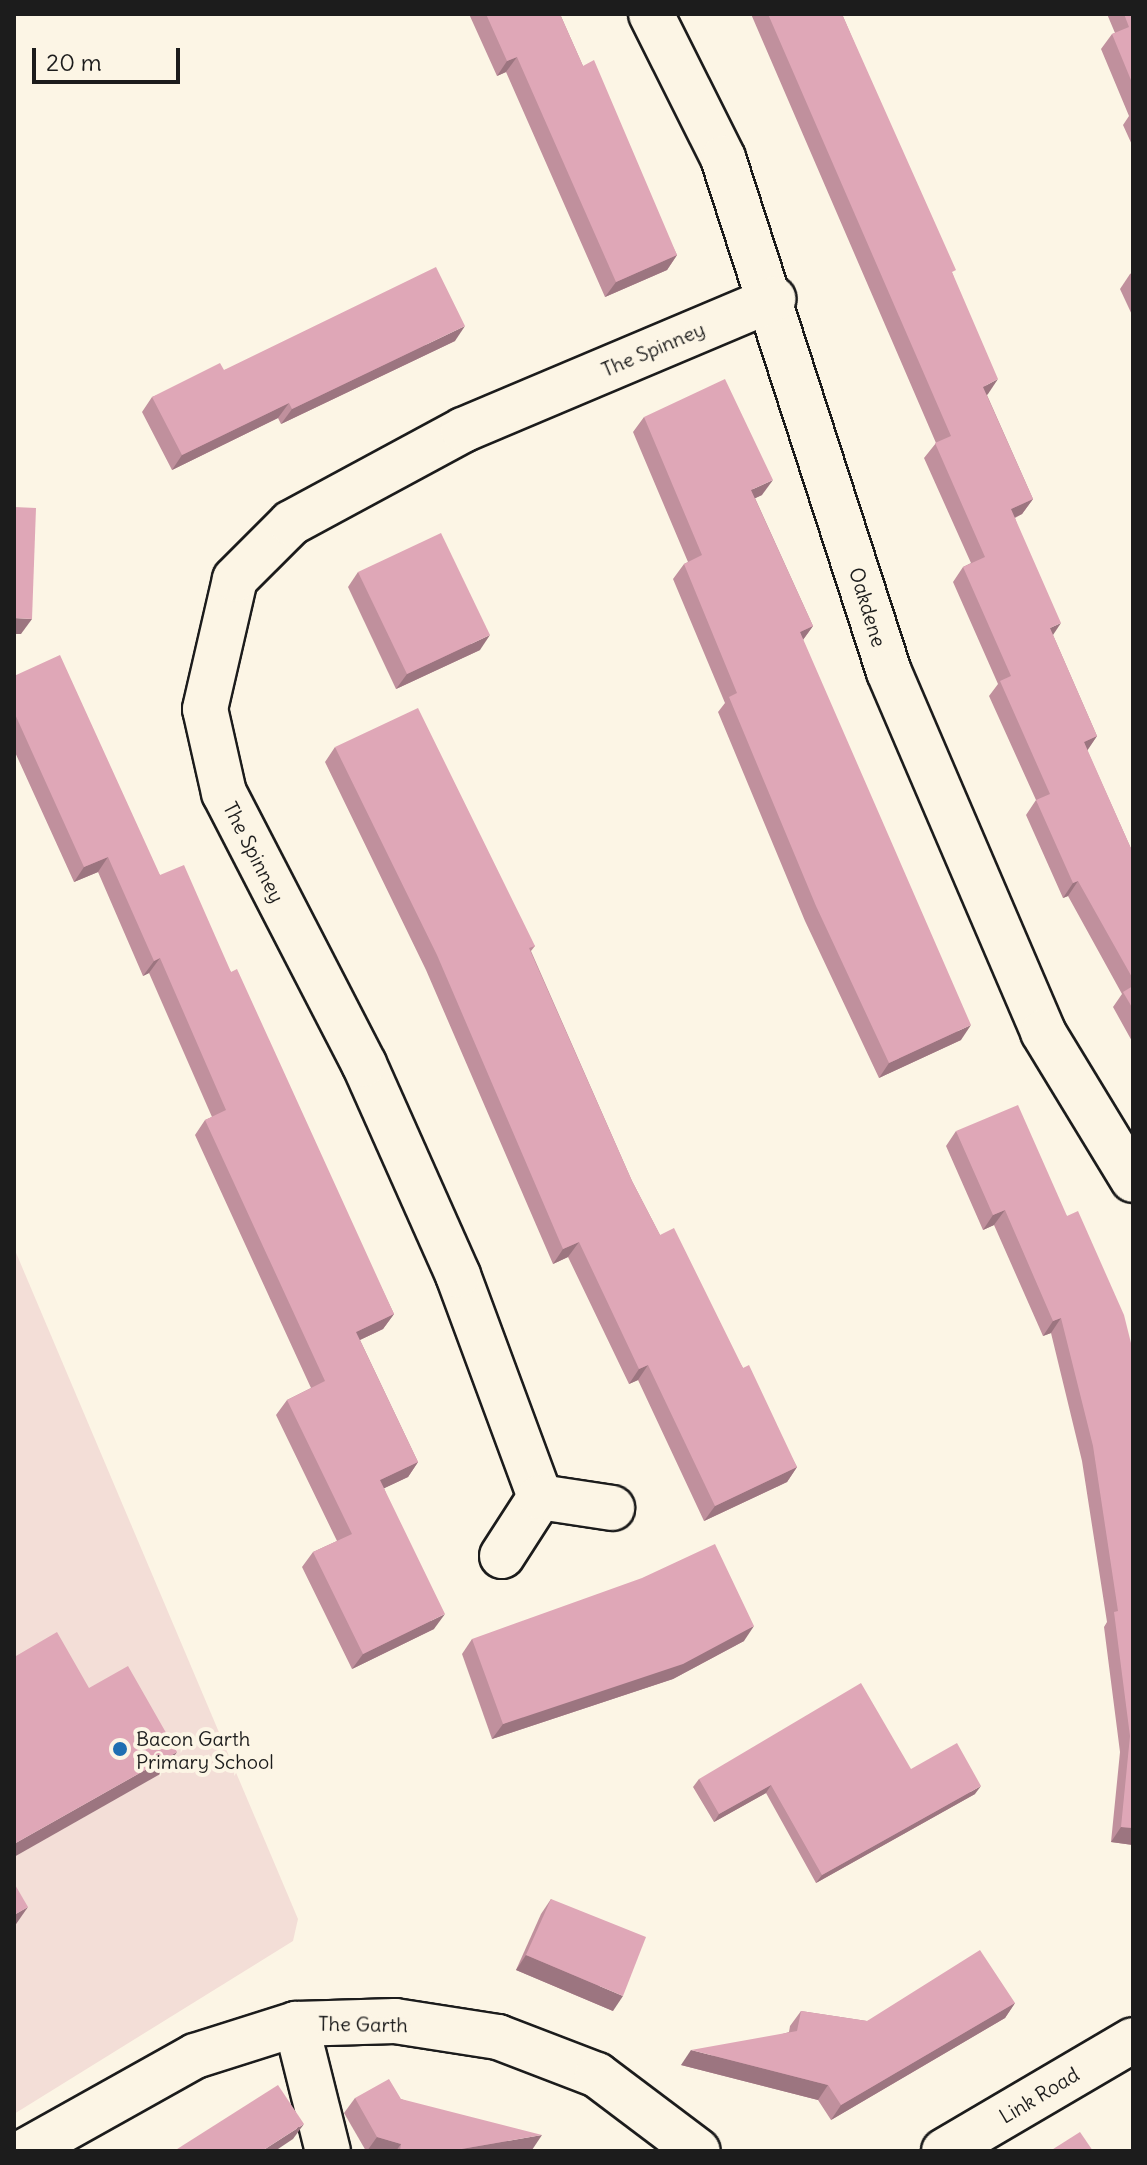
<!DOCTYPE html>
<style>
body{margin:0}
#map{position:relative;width:1147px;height:2165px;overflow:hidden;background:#fcf5e5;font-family:Delius,sans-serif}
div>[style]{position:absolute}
.built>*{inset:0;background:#f3ded7}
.roads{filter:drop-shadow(2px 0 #1c1c1c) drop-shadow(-2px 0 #1c1c1c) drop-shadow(0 2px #1c1c1c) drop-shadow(0 -2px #1c1c1c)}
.minor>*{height:44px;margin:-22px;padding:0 22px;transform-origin:22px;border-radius:22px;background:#fcf5e5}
.wall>*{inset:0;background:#c0909d}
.shaded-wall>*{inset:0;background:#9c7580}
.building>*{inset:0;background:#dfa7b7}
.dots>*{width:22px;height:22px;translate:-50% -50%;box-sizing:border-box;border:4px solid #fcf5e5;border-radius:50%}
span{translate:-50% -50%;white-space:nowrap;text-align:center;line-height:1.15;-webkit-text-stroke:8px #fcf5e5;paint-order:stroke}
.street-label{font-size:20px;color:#1c1c1c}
.poi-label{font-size:20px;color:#1c1c1c}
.left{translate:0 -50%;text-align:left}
.frame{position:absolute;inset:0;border:16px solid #1c1c1c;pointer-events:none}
.scale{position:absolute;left:32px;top:48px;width:148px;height:36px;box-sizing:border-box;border:4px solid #1c1c1c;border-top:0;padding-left:10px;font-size:24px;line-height:28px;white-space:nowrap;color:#1c1c1c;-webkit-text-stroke:6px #fcf5e5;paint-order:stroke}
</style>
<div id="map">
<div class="built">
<div style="clip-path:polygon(14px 1248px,298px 1919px,293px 1941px,14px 2114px)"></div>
</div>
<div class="roads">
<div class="minor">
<div style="left:651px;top:14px;width:161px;rotate:63.4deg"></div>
<div style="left:723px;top:158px;width:540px;rotate:72.1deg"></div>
<div style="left:889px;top:672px;width:392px;rotate:66.8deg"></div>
<div style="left:1043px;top:1032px;width:173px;rotate:58.7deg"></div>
<div style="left:540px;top:1497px;width:237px;rotate:-110.3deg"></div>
<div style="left:458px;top:1275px;width:231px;rotate:-114deg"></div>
<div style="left:364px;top:1064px;width:305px;rotate:-117.3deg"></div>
<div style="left:224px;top:793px;width:86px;rotate:-102.7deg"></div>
<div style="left:205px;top:709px;width:133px;rotate:-77deg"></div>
<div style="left:235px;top:579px;width:79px;rotate:-45deg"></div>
<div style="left:291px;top:523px;width:196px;rotate:-28.4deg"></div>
<div style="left:463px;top:430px;width:337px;rotate:-22.9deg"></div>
<div style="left:502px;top:1556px;width:70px;rotate:-57.2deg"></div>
<div style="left:540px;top:1497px;width:73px;rotate:8.7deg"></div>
<div style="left:296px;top:2024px;width:131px;rotate:75.9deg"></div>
<div style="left:25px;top:2151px;width:195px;rotate:-29.2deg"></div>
<div style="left:195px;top:2056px;width:106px;rotate:-17.6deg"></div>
<div style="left:296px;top:2024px;width:99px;rotate:-1.7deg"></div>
<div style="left:395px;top:2021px;width:104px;rotate:8.8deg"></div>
<div style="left:498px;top:2037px;width:106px;rotate:21deg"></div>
<div style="left:597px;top:2075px;width:126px;rotate:37deg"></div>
<div style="left:944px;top:2151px;width:219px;rotate:-30.4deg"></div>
</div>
</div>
<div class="wall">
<div style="clip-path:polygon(469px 14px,560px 14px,583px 66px,677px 255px,667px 270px,605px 297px,506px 72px,497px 76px)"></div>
<div style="clip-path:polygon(751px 14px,842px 14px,953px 275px,988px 394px,987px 395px,1033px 499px,1022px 514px,1015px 518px,1053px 635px,1097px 736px,1087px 750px,1133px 853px,1133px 1043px,1113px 1007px,1122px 994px,1068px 896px,1063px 898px,1026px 815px,1036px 800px,989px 696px,998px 684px,953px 582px,963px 567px,971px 563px,924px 458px,936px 443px)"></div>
<div style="clip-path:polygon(1107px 14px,1133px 14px,1133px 147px,1123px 125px,1129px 116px,1101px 49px,1112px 34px,1115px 33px)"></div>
<div style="clip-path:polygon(1133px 272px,1133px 317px,1120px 289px,1130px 274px)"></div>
<div style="clip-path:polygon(455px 341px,281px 424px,278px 418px,172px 470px,142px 412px,152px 397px,224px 370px)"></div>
<div style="clip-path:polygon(644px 417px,762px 495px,755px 498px,813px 626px,803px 640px,961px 1040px,879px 1078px,805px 921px,718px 712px,725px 703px,673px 579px,684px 564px,688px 562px,633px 432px)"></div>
<div style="clip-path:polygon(358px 572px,480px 650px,396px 689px,348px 587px)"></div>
<div style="clip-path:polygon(14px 676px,231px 972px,394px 1314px,383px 1329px,360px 1340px,418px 1462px,408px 1477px,384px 1488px,434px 1629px,352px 1669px,302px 1567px,313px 1552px,337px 1541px,276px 1415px,287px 1400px,311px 1388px,195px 1135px,205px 1120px,212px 1117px,149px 973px,143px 976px,98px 872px,74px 882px,14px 750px)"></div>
<div style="clip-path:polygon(335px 747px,535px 946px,531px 951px,632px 1181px,660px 1235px,743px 1368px,797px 1467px,787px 1482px,704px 1521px,638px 1380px,629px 1384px,568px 1257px,553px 1264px,426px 970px,325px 762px)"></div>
<div style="clip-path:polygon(956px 1131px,1067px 1216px,1133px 1351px,1133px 1845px,1111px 1842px,1120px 1752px,1104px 1627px,1107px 1622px,1082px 1461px,1051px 1333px,1043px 1336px,994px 1225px,983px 1230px,946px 1146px)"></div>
<div style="clip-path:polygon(472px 1639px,744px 1641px,673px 1679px,492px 1739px,462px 1654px)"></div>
<div style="clip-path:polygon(911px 1769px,975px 1794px,816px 1883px,766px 1793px,714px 1822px,693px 1787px,699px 1779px)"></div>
<div style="clip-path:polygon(551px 1899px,613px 2011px,516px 1970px,541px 1914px)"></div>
<div style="clip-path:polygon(1015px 2003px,1005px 2018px,831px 2120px,818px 2100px,681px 2065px,789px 2032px,790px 2026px,801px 2011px,867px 2021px)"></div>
<div style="clip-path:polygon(355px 2098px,401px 2099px,532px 2150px,366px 2151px,344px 2113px)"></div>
</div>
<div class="shaded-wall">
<div style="clip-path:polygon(517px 57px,506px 72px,497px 76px,507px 61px)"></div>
<div style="clip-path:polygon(677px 255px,667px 270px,605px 297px,616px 282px)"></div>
<div style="clip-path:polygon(465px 326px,455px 341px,281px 424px,292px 409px)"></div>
<div style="clip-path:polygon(998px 379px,988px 394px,972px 402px,983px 387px)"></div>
<div style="clip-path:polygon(289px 403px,278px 418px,172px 470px,182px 455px)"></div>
<div style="clip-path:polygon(773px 480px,762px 495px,741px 505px,751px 490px)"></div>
<div style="clip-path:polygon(1033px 499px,1022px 514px,1000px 524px,1011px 509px)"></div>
<div style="clip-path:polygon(14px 618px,32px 619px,21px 634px,14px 634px)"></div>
<div style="clip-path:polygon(1061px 623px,1051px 638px,1050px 628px)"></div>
<div style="clip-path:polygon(813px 626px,802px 641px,800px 632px)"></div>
<div style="clip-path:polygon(490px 635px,480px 650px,396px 689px,407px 674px)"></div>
<div style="clip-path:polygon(1097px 736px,1087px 751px,1084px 742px)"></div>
<div style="clip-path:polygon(108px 857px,98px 872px,74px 882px,84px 867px)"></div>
<div style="clip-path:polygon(1078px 881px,1068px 896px,1063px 898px,1073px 883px)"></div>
<div style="clip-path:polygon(160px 958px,149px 973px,143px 976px,154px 961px)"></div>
<div style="clip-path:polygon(971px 1025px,961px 1040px,879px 1078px,889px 1063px)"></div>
<div style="clip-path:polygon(1005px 1210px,994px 1225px,983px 1230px,993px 1215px)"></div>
<div style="clip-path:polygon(579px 1242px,568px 1257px,553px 1264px,563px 1249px)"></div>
<div style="clip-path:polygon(394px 1314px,383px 1329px,345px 1347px,356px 1332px)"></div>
<div style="clip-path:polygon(1061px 1318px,1051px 1333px,1043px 1336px,1053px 1321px)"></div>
<div style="clip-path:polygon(648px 1365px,638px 1380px,629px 1384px,639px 1369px)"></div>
<div style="clip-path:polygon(418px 1462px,408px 1477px,370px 1495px,380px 1480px)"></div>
<div style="clip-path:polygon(797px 1467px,787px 1482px,704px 1521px,715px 1506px)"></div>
<div style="clip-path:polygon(445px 1614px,434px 1629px,352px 1669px,363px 1654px)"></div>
<div style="clip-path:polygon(754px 1626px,744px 1641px,673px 1679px,492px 1739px,503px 1724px)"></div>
<div style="clip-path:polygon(177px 1752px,162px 1773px,14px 1857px,14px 1844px)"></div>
<div style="clip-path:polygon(771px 1785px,766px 1793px,714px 1822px,719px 1814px)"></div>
<div style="clip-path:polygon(981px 1786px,975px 1794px,816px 1883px,822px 1875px)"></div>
<div style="clip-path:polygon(1121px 1827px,1133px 1828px,1133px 1845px,1111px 1842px)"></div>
<div style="clip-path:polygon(28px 1907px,14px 1927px,14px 1915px)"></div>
<div style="clip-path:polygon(526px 1955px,623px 1996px,613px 2011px,516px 1970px)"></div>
<div style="clip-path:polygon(1015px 2003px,1005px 2018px,831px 2120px,841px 2105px)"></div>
<div style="clip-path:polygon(691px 2050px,828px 2085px,818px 2100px,681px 2065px)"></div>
<div style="clip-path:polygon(304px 2124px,293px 2139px,275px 2151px,262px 2151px)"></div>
<div style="clip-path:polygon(542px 2135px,532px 2150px,450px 2151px)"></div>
<div style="clip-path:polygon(377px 2137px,401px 2144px,396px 2151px,367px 2151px)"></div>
</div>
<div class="building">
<div style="clip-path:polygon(486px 14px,560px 14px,583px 66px,594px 60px,677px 255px,616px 282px,517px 57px,507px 61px)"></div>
<div style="clip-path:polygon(768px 14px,842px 14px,956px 270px,952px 272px,998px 379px,983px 387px,1033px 499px,1011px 509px,1061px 623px,1050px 628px,1097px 736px,1084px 742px,1133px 853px,1133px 979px,1078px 881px,1073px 883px,1036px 800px,1050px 794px,1000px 681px,1011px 676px,963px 567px,985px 557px,935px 443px,951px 436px)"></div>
<div style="clip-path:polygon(1124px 14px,1133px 14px,1133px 85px,1112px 34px,1129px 27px)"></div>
<div style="clip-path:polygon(436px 267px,465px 326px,292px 409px,289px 403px,182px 455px,152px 397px,220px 363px,224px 370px)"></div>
<div style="clip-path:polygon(725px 379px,773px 480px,751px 490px,813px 626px,800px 632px,971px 1025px,889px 1063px,816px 906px,729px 697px,737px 693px,684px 564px,702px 555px,644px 417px)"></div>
<div style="clip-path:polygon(14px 507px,36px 508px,32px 619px,14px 618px)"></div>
<div style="clip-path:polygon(441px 533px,490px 635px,407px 674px,358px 572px)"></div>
<div style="clip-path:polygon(60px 655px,160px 875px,184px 865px,231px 972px,237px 969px,394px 1314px,356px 1332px,418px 1462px,380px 1480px,445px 1614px,363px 1654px,313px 1552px,352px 1534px,287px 1400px,325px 1381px,205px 1120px,226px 1110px,160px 958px,154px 961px,108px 857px,84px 867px,14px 712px,14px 676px)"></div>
<div style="clip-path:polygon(418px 708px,535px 946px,529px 948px,632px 1181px,660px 1235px,674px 1228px,743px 1368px,749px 1365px,797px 1467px,715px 1506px,648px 1365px,639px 1369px,579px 1242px,563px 1249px,437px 955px,335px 747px)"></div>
<div style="clip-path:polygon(1133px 986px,1133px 1009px,1123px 992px)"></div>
<div style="clip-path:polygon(1018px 1105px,1067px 1216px,1078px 1211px,1124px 1315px,1133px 1351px,1133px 1828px,1121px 1827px,1130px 1736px,1114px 1612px,1118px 1611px,1093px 1446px,1061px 1318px,1053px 1321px,1005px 1210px,993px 1215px,956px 1131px)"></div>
<div style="clip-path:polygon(715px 1544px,754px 1626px,683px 1664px,503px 1724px,472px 1639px,642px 1578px)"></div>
<div style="clip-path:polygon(57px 1632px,89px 1688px,128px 1666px,177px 1752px,14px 1844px,14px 1652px,16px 1656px)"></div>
<div style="clip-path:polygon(861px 1683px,911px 1769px,957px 1743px,981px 1786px,822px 1875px,771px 1785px,719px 1814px,699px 1779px)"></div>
<div style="clip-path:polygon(14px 1883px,28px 1907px,14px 1915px)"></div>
<div style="clip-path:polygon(551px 1899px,646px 1937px,623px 1996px,526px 1955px)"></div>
<div style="clip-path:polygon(980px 1950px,1015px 2003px,841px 2105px,828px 2085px,691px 2050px,797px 2031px,801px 2011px,867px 2021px)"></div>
<div style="clip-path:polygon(389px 2079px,401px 2099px,542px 2135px,450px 2151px,400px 2151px,401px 2144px,377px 2137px,355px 2098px)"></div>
<div style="clip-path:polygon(278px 2085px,304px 2124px,262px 2151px,174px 2151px)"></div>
<div style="clip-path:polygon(1080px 2132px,1093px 2151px,1050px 2151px)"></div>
</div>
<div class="dots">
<div style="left:120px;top:1749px;background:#1f6fb2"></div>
</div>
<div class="street-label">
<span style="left:653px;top:349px;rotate:-23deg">The Spinney</span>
<span style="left:868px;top:607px;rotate:73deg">Oakdene</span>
<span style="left:254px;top:852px;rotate:63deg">The Spinney</span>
<span style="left:363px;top:2024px;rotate:1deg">The Garth</span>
<span style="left:1039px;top:2095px;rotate:-31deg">Link Road</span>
</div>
<div class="poi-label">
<span class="left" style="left:136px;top:1750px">Bacon Garth<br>Primary School</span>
</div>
<div class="frame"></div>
<div class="scale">20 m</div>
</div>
